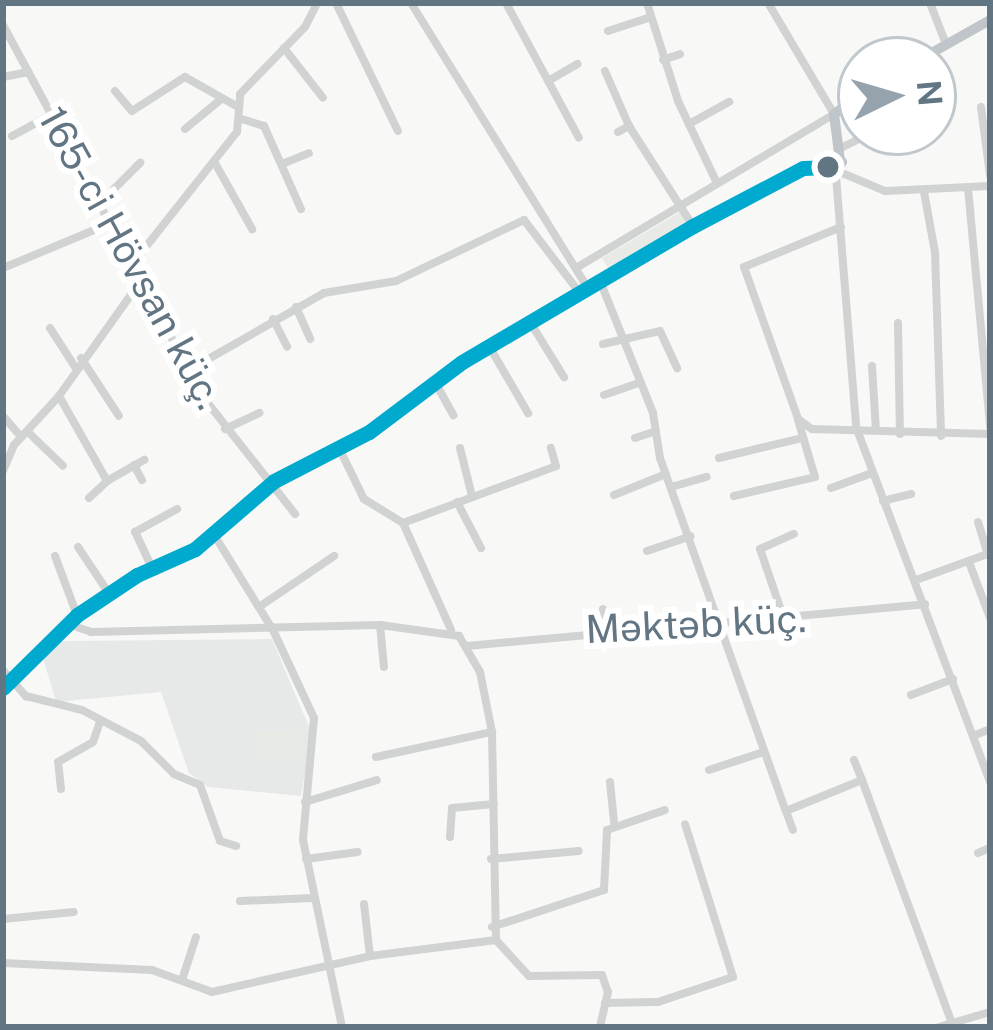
<!DOCTYPE html>
<meta charset="utf-8">
<style>
body{margin:0}
#map{position:relative;width:993px;height:1030px;overflow:hidden;background:#f8f8f7;font-family:"Public Sans",sans-serif}
div>[style]{position:absolute}
.built>*{inset:0;background:#e7e9e9}
.green>*{inset:0;background:#e8ebe5}
.street>*{height:8px;margin:-4px;padding:0 4px;transform-origin:4px;border-radius:4px;background:#d1d3d3}
.secondary>*{height:10px;margin:-5px;padding:0 5px;transform-origin:5px;border-radius:5px;background:#bfc5c8}
.bus-1>*{height:15px;margin:-7.5px;padding:0 7.5px;transform-origin:7.5px;border-radius:7.5px;background:#00a9ce}
.dots>*{width:33px;height:33px;translate:-50% -50%;box-sizing:border-box;border:6px solid #fff;border-radius:50%}
span{translate:-50% -50%;white-space:nowrap;text-align:center;line-height:1.15;-webkit-text-stroke:12px #fff;paint-order:stroke}
.street-label{font-size:39px;color:#627583}
.frame{position:absolute;inset:0;border:6px solid #627583;pointer-events:none}
.north{position:absolute;left:837px;top:36px;width:120px;height:120px;box-sizing:border-box;background:#fff;border:3px solid #c0c8cd;border-radius:50%;rotate:85deg;font-size:33px;font-weight:700;line-height:48px;text-align:center;color:#627583}
.north::after{content:'';display:block;margin:auto;width:42px;height:54px;background:#96a3ac;clip-path:polygon(50% 0,100% 100%,50% 72%,0 100%)}
</style>
<div id="map">
<div class="built">
<div style="clip-path:polygon(272px 639px,312px 734px,301px 796px,208px 787px,189px 773px,161px 692px,56px 702px,43px 658px,62px 641px)"></div>
</div>
<div class="green">
<div style="clip-path:polygon(680px 212px,686px 224px,609px 270px,602px 258px)"></div>
<div style="clip-path:polygon(255px 731px,302px 731px,302px 758px,256px 758px)"></div>
</div>
<div class="street">
<div style="left:336px;top:3px;width:142px;rotate:64.2deg"></div>
<div style="left:411px;top:3px;width:334px;rotate:58.2deg"></div>
<div style="left:506px;top:3px;width:153px;rotate:61.6deg"></div>
<div style="left:647px;top:3px;width:103px;rotate:72.4deg"></div>
<div style="left:678px;top:101px;width:91px;rotate:64.6deg"></div>
<div style="left:930px;top:3px;width:44px;rotate:68.7deg"></div>
<div style="left:3px;top:25px;width:422px;rotate:61.7deg"></div>
<div style="left:203px;top:397px;width:149px;rotate:51.8deg"></div>
<div style="left:608px;top:31px;width:45px;rotate:-18deg"></div>
<div style="left:284px;top:48px;width:63px;rotate:52deg"></div>
<div style="left:663px;top:60px;width:18px;rotate:-19deg"></div>
<div style="left:605px;top:71px;width:60px;rotate:66.4deg"></div>
<div style="left:629px;top:126px;width:119px;rotate:57.4deg"></div>
<div style="left:3px;top:77px;width:26px;rotate:-11deg"></div>
<div style="left:548px;top:81px;width:34px;rotate:-30deg"></div>
<div style="left:115px;top:91px;width:26px;rotate:50deg"></div>
<div style="left:132px;top:111px;width:63px;rotate:-32.7deg"></div>
<div style="left:185px;top:77px;width:61px;rotate:29.5deg"></div>
<div style="left:981px;top:107px;width:69px;rotate:82.5deg"></div>
<div style="left:242px;top:119px;width:23px;rotate:18deg"></div>
<div style="left:264px;top:126px;width:91px;rotate:66deg"></div>
<div style="left:689px;top:124px;width:46px;rotate:-28.8deg"></div>
<div style="left:185px;top:129px;width:45px;rotate:-39.6deg"></div>
<div style="left:618px;top:132px;width:13px;rotate:-29deg"></div>
<div style="left:12px;top:136px;width:44px;rotate:-28.3deg"></div>
<div style="left:843px;top:147px;width:34px;rotate:-27deg"></div>
<div style="left:215px;top:163px;width:76px;rotate:60.7deg"></div>
<div style="left:282px;top:164px;width:29px;rotate:-22deg"></div>
<div style="left:842px;top:173px;width:47px;rotate:22.7deg"></div>
<div style="left:885px;top:191px;width:105px;rotate:-2.7deg"></div>
<div style="left:836px;top:176px;width:252px;rotate:85.4deg"></div>
<div style="left:856px;top:427px;width:379px;rotate:69.3deg"></div>
<div style="left:968px;top:188px;width:240px;rotate:84.7deg"></div>
<div style="left:924px;top:192px;width:61px;rotate:79.6deg"></div>
<div style="left:935px;top:252px;width:184px;rotate:88.1deg"></div>
<div style="left:100px;top:203px;width:57px;rotate:-45deg"></div>
<div style="left:841px;top:227px;width:105px;rotate:157.6deg"></div>
<div style="left:744px;top:267px;width:161px;rotate:70.4deg"></div>
<div style="left:798px;top:419px;width:17px;rotate:36deg"></div>
<div style="left:812px;top:429px;width:178px;rotate:1.6deg"></div>
<div style="left:133px;top:263px;width:167px;rotate:-51.6deg"></div>
<div style="left:237px;top:132px;width:38px;rotate:-85deg"></div>
<div style="left:240px;top:94px;width:93px;rotate:-45.9deg"></div>
<div style="left:305px;top:27px;width:27px;rotate:-63deg"></div>
<div style="left:3px;top:268px;width:117px;rotate:-22.6deg"></div>
<div style="left:576px;top:268px;width:300px;rotate:-30.8deg"></div>
<div style="left:834px;top:114px;width:129px;rotate:-120.7deg"></div>
<div style="left:600px;top:281px;width:142px;rotate:68.1deg"></div>
<div style="left:653px;top:413px;width:46px;rotate:81.2deg"></div>
<div style="left:660px;top:458px;width:375px;rotate:70.4deg"></div>
<div style="left:786px;top:811px;width:82px;rotate:-22.2deg"></div>
<div style="left:862px;top:780px;width:259px;rotate:69.7deg"></div>
<div style="left:296px;top:307px;width:35px;rotate:66deg"></div>
<div style="left:273px;top:319px;width:31px;rotate:63deg"></div>
<div style="left:530px;top:322px;width:65px;rotate:58.3deg"></div>
<div style="left:898px;top:323px;width:111px;rotate:89deg"></div>
<div style="left:50px;top:328px;width:46px;rotate:57.3deg"></div>
<div style="left:603px;top:344px;width:58px;rotate:-12.8deg"></div>
<div style="left:660px;top:331px;width:41px;rotate:65.3deg"></div>
<div style="left:489px;top:346px;width:78px;rotate:59.8deg"></div>
<div style="left:81px;top:358px;width:69px;rotate:56.8deg"></div>
<div style="left:872px;top:366px;width:65px;rotate:86.5deg"></div>
<div style="left:189px;top:370px;width:155px;rotate:-29.7deg"></div>
<div style="left:324px;top:293px;width:73px;rotate:-9.5deg"></div>
<div style="left:396px;top:281px;width:142px;rotate:-25.5deg"></div>
<div style="left:524px;top:220px;width:91px;rotate:52.6deg"></div>
<div style="left:435px;top:382px;width:38px;rotate:61deg"></div>
<div style="left:604px;top:395px;width:39px;rotate:-19deg"></div>
<div style="left:59px;top:396px;width:98px;rotate:60.5deg"></div>
<div style="left:107px;top:481px;width:43px;rotate:-29.6deg"></div>
<div style="left:3px;top:416px;width:28px;rotate:49deg"></div>
<div style="left:225px;top:429px;width:38px;rotate:-25deg"></div>
<div style="left:29px;top:433px;width:47px;rotate:44.1deg"></div>
<div style="left:635px;top:438px;width:20px;rotate:-18deg"></div>
<div style="left:339px;top:448px;width:57px;rotate:63.9deg"></div>
<div style="left:364px;top:499px;width:46px;rotate:31.6deg"></div>
<div style="left:403px;top:523px;width:117px;rotate:65.8deg"></div>
<div style="left:460px;top:448px;width:49px;rotate:76deg"></div>
<div style="left:719px;top:458px;width:85px;rotate:-13.5deg"></div>
<div style="left:134px;top:465px;width:17px;rotate:62deg"></div>
<div style="left:3px;top:471px;width:28px;rotate:-67deg"></div>
<div style="left:14px;top:445px;width:67px;rotate:-47.4deg"></div>
<div style="left:59px;top:396px;width:143px;rotate:-54.6deg"></div>
<div style="left:671px;top:487px;width:37px;rotate:-16deg"></div>
<div style="left:831px;top:488px;width:44px;rotate:-20.1deg"></div>
<div style="left:614px;top:495px;width:56px;rotate:-22deg"></div>
<div style="left:734px;top:496px;width:83px;rotate:-13.2deg"></div>
<div style="left:815px;top:477px;width:59px;rotate:-106.6deg"></div>
<div style="left:89px;top:498px;width:25px;rotate:-43deg"></div>
<div style="left:883px;top:501px;width:29px;rotate:-14deg"></div>
<div style="left:457px;top:502px;width:52px;rotate:62.4deg"></div>
<div style="left:978px;top:522px;width:34px;rotate:73deg"></div>
<div style="left:403px;top:523px;width:163px;rotate:-20.4deg"></div>
<div style="left:556px;top:466px;width:19px;rotate:-106deg"></div>
<div style="left:213px;top:533px;width:114px;rotate:58.3deg"></div>
<div style="left:273px;top:630px;width:97px;rotate:65deg"></div>
<div style="left:314px;top:718px;width:122px;rotate:95.2deg"></div>
<div style="left:303px;top:840px;width:191px;rotate:78.2deg"></div>
<div style="left:78px;top:547px;width:54px;rotate:56.3deg"></div>
<div style="left:647px;top:551px;width:46px;rotate:-18.8deg"></div>
<div style="left:55px;top:556px;width:63px;rotate:69.6deg"></div>
<div style="left:969px;top:562px;width:60px;rotate:69.4deg"></div>
<div style="left:152px;top:568px;width:40px;rotate:-115deg"></div>
<div style="left:135px;top:532px;width:48px;rotate:-28.7deg"></div>
<div style="left:916px;top:580px;width:79px;rotate:-20deg"></div>
<div style="left:259px;top:607px;width:91px;rotate:-34.2deg"></div>
<div style="left:603px;top:609px;width:20px;rotate:72deg"></div>
<div style="left:784px;top:619px;width:74px;rotate:-108.9deg"></div>
<div style="left:760px;top:549px;width:37px;rotate:-24deg"></div>
<div style="left:68px;top:624px;width:24px;rotate:19deg"></div>
<div style="left:91px;top:632px;width:289px;rotate:-1.4deg"></div>
<div style="left:380px;top:625px;width:80px;rotate:7.9deg"></div>
<div style="left:459px;top:636px;width:42px;rotate:59.7deg"></div>
<div style="left:480px;top:672px;width:61px;rotate:78.7deg"></div>
<div style="left:492px;top:732px;width:208px;rotate:88.9deg"></div>
<div style="left:496px;top:940px;width:49px;rotate:47.5deg"></div>
<div style="left:529px;top:976px;width:73px;rotate:-0.8deg"></div>
<div style="left:602px;top:975px;width:18px;rotate:71deg"></div>
<div style="left:608px;top:992px;width:36px;rotate:103deg"></div>
<div style="left:380px;top:625px;width:42px;rotate:84.6deg"></div>
<div style="left:467px;top:646px;width:460px;rotate:-5.2deg"></div>
<div style="left:3px;top:670px;width:35px;rotate:49deg"></div>
<div style="left:26px;top:696px;width:58px;rotate:14deg"></div>
<div style="left:82px;top:710px;width:67px;rotate:27.7deg"></div>
<div style="left:141px;top:741px;width:47px;rotate:45deg"></div>
<div style="left:174px;top:774px;width:28px;rotate:23deg"></div>
<div style="left:200px;top:785px;width:59px;rotate:70.3deg"></div>
<div style="left:220px;top:841px;width:17px;rotate:17deg"></div>
<div style="left:911px;top:695px;width:45px;rotate:-20.9deg"></div>
<div style="left:973px;top:736px;width:18px;rotate:-22deg"></div>
<div style="left:376px;top:757px;width:119px;rotate:-12.2deg"></div>
<div style="left:854px;top:760px;width:22px;rotate:68deg"></div>
<div style="left:709px;top:770px;width:57px;rotate:-18.4deg"></div>
<div style="left:610px;top:782px;width:40px;rotate:84.3deg"></div>
<div style="left:61px;top:789px;width:27px;rotate:-96deg"></div>
<div style="left:58px;top:762px;width:40px;rotate:-29.7deg"></div>
<div style="left:93px;top:742px;width:21px;rotate:-71deg"></div>
<div style="left:305px;top:802px;width:75px;rotate:-17deg"></div>
<div style="left:786px;top:811px;width:20px;rotate:70deg"></div>
<div style="left:450px;top:837px;width:29px;rotate:-86deg"></div>
<div style="left:452px;top:808px;width:42px;rotate:-5.4deg"></div>
<div style="left:978px;top:853px;width:13px;rotate:-23deg"></div>
<div style="left:306px;top:859px;width:52px;rotate:-7.7deg"></div>
<div style="left:491px;top:859px;width:88px;rotate:-5.2deg"></div>
<div style="left:240px;top:901px;width:73px;rotate:-2.4deg"></div>
<div style="left:364px;top:904px;width:52px;rotate:83.4deg"></div>
<div style="left:3px;top:919px;width:71px;rotate:-5.6deg"></div>
<div style="left:492px;top:927px;width:118px;rotate:-18.3deg"></div>
<div style="left:604px;top:890px;width:60px;rotate:-87.1deg"></div>
<div style="left:607px;top:830px;width:61px;rotate:-19deg"></div>
<div style="left:3px;top:963px;width:149px;rotate:2.7deg"></div>
<div style="left:152px;top:970px;width:64px;rotate:20.1deg"></div>
<div style="left:212px;top:992px;width:162px;rotate:-12.8deg"></div>
<div style="left:370px;top:956px;width:127px;rotate:-7.2deg"></div>
<div style="left:182px;top:980px;width:45px;rotate:-72deg"></div>
<div style="left:605px;top:1003px;width:53px;rotate:-1.1deg"></div>
<div style="left:658px;top:1002px;width:79px;rotate:-18.4deg"></div>
<div style="left:733px;top:977px;width:160px;rotate:-107.4deg"></div>
<div style="left:939px;top:1027px;width:53px;rotate:-16.4deg"></div>
</div>
<div class="secondary">
<div style="left:919px;top:60px;width:81px;rotate:-29.4deg"></div>
<div style="left:840px;top:161px;width:47px;rotate:-97.3deg"></div>
<div style="left:834px;top:114px;width:33px;rotate:-35deg"></div>
<div style="left:833px;top:175px;width:16px;rotate:-55deg"></div>
<div style="left:3px;top:688px;width:104px;rotate:-44.6deg"></div>
<div style="left:77px;top:615px;width:72px;rotate:-33.7deg"></div>
<div style="left:137px;top:575px;width:64px;rotate:-24.1deg"></div>
<div style="left:195px;top:549px;width:104px;rotate:-40.7deg"></div>
<div style="left:274px;top:481px;width:107px;rotate:-27.3deg"></div>
<div style="left:369px;top:432px;width:116px;rotate:-37deg"></div>
<div style="left:462px;top:362px;width:268px;rotate:-30.5deg"></div>
<div style="left:693px;top:226px;width:124px;rotate:-27.8deg"></div>
<div style="left:803px;top:168px;width:25px;rotate:-2deg"></div>
</div>
<div class="bus-1">
<div style="left:3px;top:688px;width:104px;rotate:-44.6deg"></div>
<div style="left:77px;top:615px;width:72px;rotate:-33.7deg"></div>
<div style="left:137px;top:575px;width:64px;rotate:-24.1deg"></div>
<div style="left:195px;top:549px;width:104px;rotate:-40.7deg"></div>
<div style="left:274px;top:481px;width:107px;rotate:-27.3deg"></div>
<div style="left:369px;top:432px;width:116px;rotate:-37deg"></div>
<div style="left:462px;top:362px;width:268px;rotate:-30.5deg"></div>
<div style="left:693px;top:226px;width:124px;rotate:-27.8deg"></div>
<div style="left:803px;top:168px;width:25px;rotate:-2deg"></div>
</div>
<div class="dots">
<div style="left:828px;top:167px;background:#627583"></div>
</div>
<div class="street-label">
<span style="left:131px;top:258px;rotate:61deg">165-ci Hövsan küç.</span>
<span style="left:696px;top:624px;rotate:-3deg">Məktəb küç.</span>
</div>
<div class="frame"></div>
<div class="north">N</div>
</div>
